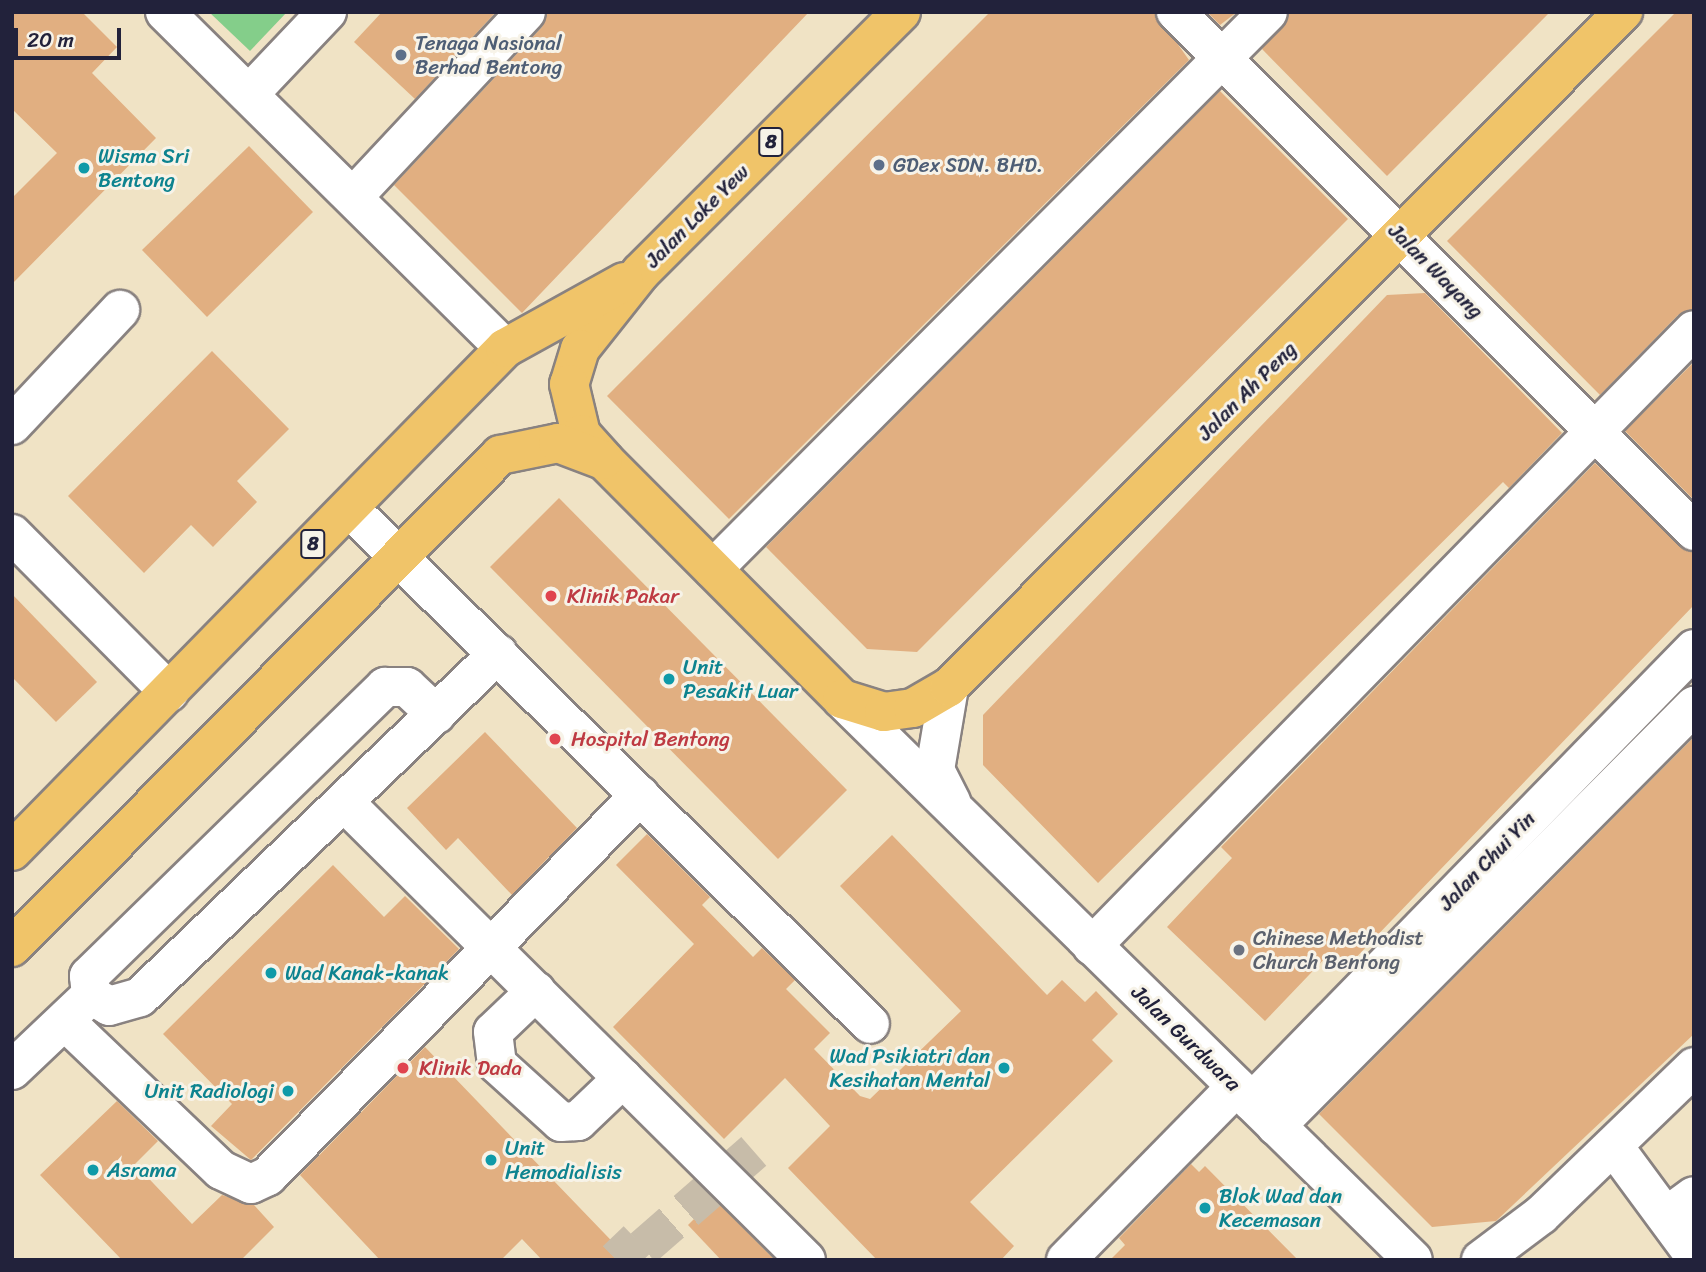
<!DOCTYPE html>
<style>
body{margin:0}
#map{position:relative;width:1706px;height:1272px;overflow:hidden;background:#f0e3c5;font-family:Sriracha,sans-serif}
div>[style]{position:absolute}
.green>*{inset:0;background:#84ce8a}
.building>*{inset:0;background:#e1af81}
.minor-tunnel>*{height:38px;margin-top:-19px;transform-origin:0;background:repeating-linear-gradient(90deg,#c7bca9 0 38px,transparent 0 57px)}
.roads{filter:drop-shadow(2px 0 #898280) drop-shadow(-2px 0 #898280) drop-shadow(0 2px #898280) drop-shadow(0 -2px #898280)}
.minor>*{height:38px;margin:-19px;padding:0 19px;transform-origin:19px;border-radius:19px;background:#fff}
.major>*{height:38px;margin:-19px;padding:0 19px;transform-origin:19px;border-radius:19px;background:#f0c469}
.dots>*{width:19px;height:19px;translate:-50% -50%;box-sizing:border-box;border:4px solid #f7f3e8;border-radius:50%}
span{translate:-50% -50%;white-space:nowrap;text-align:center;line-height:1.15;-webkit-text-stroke:6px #f7f3e8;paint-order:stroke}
.shield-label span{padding:2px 5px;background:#f7f3e8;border:2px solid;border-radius:5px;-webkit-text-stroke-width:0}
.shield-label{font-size:19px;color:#22223b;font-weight:700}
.service-label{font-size:21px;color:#4e5e75}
.left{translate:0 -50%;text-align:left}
.culture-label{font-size:21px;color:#0d838f}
.right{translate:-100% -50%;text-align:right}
.street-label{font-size:21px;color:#22223b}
.health-label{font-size:21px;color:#be3a42}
.worship-label{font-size:21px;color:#5b616d}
.frame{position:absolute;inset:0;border:14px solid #22223b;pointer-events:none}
.scale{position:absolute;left:14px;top:28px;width:107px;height:32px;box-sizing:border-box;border:4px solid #22223b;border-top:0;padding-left:9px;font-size:21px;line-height:24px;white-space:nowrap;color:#22223b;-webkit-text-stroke:5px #f7f3e8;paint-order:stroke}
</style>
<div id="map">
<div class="green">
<div style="clip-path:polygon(209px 12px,287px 12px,250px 51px)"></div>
</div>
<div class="building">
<div style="clip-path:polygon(12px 12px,82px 12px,117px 47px,92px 73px,156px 138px,12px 284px,12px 198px,57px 153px,12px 109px)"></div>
<div style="clip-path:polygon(382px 12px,496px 12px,415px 99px,354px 42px)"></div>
<div style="clip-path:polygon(547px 12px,809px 12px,522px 313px,394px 185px,542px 27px)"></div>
<div style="clip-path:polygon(990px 12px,1155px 12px,1189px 60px,729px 519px,607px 396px)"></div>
<div style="clip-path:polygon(1207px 12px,1237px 12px,1220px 25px)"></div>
<div style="clip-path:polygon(1289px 12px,1550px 12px,1387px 176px,1262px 49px)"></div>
<div style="clip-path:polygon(1676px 12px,1694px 12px,1694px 309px,1678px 315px,1600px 395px,1447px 241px)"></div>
<div style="clip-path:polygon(1220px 91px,1348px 219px,917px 652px,867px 649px,766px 547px)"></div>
<div style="clip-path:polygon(249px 146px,313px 212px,207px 317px,142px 250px)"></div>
<div style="clip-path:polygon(1425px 293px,1562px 433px,1509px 488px,1503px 482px,1098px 883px,983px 765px,983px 715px,1387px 295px)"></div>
<div style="clip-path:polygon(212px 351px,289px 429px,237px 481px,257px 502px,213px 547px,191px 525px,144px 573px,68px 496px)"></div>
<div style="clip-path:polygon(1694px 362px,1694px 500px,1625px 431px)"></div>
<div style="clip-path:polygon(1595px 463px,1679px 546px,1694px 552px,1694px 605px,1346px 968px,1330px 953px,1265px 1021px,1167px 927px,1232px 858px,1221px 847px)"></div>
<div style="clip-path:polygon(559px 498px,847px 790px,778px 859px,490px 567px)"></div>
<div style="clip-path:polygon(12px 594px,97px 682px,56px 722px,12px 677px)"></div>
<div style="clip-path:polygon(485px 732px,577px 828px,512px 895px,458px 838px,446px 850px,407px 808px)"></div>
<div style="clip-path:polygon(1694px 737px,1694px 1034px,1496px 1221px,1432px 1227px,1319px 1114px)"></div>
<div style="clip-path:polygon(647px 834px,710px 897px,702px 905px,753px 957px,762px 948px,795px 980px,786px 989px,830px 1033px,814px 1049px,860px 1096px,870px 1099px,961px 1011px,840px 886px,892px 835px,1047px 995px,1062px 980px,1085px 1002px,1096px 991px,1118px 1014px,1092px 1040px,1113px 1061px,970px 1202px,1014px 1246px,1001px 1260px,877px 1260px,788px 1168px,830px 1126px,785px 1078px,724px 1139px,613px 1027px,694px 944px,616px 865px)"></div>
<div style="clip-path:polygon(333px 865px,384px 917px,405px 896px,459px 949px,251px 1160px,211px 1126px,232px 1104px,163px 1034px)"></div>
<div style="clip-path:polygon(425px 1047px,630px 1260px,542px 1260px,522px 1239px,501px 1260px,380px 1260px,300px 1175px)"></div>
<div style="clip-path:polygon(117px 1101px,158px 1141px,135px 1164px,192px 1224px,222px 1195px,254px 1205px,274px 1227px,241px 1260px,122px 1260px,40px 1175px)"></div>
<div style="clip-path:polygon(1191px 1164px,1199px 1172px,1205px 1166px,1298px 1260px,1110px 1260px,1125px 1245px,1119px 1238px)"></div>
<div style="clip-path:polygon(714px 1199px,775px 1260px,721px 1260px,688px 1225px)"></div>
</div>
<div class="minor-tunnel">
<div style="left:616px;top:1260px;width:29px;rotate:-44deg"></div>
<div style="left:637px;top:1240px;width:10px;rotate:53deg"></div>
<div style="left:643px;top:1248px;width:147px;rotate:-41.1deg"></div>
</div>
<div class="roads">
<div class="minor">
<div style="left:165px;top:12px;width:478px;rotate:44.7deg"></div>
<div style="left:1176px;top:12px;width:733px;rotate:45.06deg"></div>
<div style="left:250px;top:93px;width:112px;rotate:-46.5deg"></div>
<div style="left:353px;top:197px;width:253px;rotate:-46.9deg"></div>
<div style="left:12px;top:425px;width:158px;rotate:-46.8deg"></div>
<div style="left:349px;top:508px;width:733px;rotate:44.72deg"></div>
<div style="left:12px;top:534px;width:223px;rotate:45.2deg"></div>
<div style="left:713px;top:569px;width:786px;rotate:-45.1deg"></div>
<div style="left:949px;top:687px;width:84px;rotate:99.6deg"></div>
<div style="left:935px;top:770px;width:36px;rotate:63deg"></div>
<div style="left:842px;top:699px;width:800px;rotate:44.49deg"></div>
<div style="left:345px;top:803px;width:649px;rotate:44.75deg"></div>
<div style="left:1092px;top:946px;width:861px;rotate:-45.66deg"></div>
<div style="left:536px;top:991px;width:59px;rotate:136.4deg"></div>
<div style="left:493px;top:1032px;width:32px;rotate:83deg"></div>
<div style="left:497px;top:1064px;width:86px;rotate:42.2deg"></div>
<div style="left:561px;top:1122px;width:17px;rotate:-3deg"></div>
<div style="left:578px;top:1121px;width:62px;rotate:-43.7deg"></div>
<div style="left:91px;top:995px;width:21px;rotate:31deg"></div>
<div style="left:109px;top:1006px;width:32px;rotate:-16deg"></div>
<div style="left:140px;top:997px;width:496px;rotate:-43.8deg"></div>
<div style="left:66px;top:1022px;width:214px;rotate:43.7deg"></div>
<div style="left:221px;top:1170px;width:33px;rotate:25deg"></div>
<div style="left:251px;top:1184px;width:19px;rotate:-25deg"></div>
<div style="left:268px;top:1176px;width:532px;rotate:-45.68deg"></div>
<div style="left:12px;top:1070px;width:109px;rotate:-43.5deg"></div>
<div style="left:91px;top:995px;width:19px;rotate:-96deg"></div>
<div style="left:89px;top:976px;width:414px;rotate:-44.3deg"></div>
<div style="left:385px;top:687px;width:22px"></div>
<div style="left:407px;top:687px;width:40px;rotate:43deg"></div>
<div style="left:1252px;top:1102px;width:633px;rotate:-45.7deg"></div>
<div style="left:1276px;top:1126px;width:593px;rotate:-45.14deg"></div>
<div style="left:1615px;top:1148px;width:133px;rotate:53.6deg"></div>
<div style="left:1668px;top:1215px;width:32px;rotate:-36deg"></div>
<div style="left:1066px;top:1260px;width:243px;rotate:-45.5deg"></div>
<div style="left:1481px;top:1260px;width:75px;rotate:-36.9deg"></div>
<div style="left:1541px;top:1215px;width:213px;rotate:-44deg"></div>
</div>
<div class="major">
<div style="left:901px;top:12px;width:368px;rotate:135deg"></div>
<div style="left:641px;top:272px;width:98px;rotate:128.4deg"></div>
<div style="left:580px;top:349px;width:37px;rotate:107deg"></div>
<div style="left:569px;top:384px;width:51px;rotate:76.5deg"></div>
<div style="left:581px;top:434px;width:36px;rotate:48deg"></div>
<div style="left:605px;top:461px;width:336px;rotate:45.1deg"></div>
<div style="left:842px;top:699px;width:44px;rotate:17.2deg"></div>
<div style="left:884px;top:712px;width:29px;rotate:-8deg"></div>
<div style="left:913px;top:708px;width:42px;rotate:-30.3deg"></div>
<div style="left:949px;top:687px;width:954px;rotate:-45.04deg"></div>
<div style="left:12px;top:851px;width:704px;rotate:-45.58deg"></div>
<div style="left:505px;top:348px;width:136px;rotate:-29deg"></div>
<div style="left:12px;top:947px;width:693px;rotate:-45.23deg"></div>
<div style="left:500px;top:455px;width:59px;rotate:-11.7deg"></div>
<div style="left:558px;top:443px;width:48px;rotate:20.7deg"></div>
</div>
</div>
<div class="dots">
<div style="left:401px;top:55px;background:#5c6f8a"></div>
<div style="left:879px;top:165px;background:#5c6f8a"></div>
<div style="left:84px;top:168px;background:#0f9aa8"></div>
<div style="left:551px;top:596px;background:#e0444e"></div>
<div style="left:669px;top:679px;background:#0f9aa8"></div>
<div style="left:555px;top:739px;background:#e0444e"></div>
<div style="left:1239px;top:950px;background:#6b7280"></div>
<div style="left:271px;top:973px;background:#0f9aa8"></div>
<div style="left:403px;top:1068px;background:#e0444e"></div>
<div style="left:1004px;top:1068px;background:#0f9aa8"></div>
<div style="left:288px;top:1091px;background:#0f9aa8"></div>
<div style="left:491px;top:1160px;background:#0f9aa8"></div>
<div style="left:93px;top:1170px;background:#0f9aa8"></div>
<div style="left:1205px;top:1208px;background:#0f9aa8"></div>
</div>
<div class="shield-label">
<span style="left:771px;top:142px">8</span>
<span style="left:313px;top:544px">8</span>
</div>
<div class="service-label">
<span class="left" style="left:415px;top:55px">Tenaga Nasional<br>Berhad Bentong</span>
<span class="left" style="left:893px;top:165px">GDex SDN. BHD.</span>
</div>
<div class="culture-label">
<span class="left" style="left:98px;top:168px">Wisma Sri<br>Bentong</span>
<span class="left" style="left:683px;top:679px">Unit<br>Pesakit Luar</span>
<span class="left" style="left:285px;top:973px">Wad Kanak-kanak</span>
<span class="right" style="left:990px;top:1068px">Wad Psikiatri dan<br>Kesihatan Mental</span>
<span class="right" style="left:274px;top:1091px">Unit Radiologi</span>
<span class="left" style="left:505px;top:1160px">Unit<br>Hemodialisis</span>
<span class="left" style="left:107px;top:1170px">Asrama</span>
<span class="left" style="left:1219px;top:1208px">Blok Wad dan<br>Kecemasan</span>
</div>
<div class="street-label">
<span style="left:697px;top:216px;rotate:-45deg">Jalan Loke Yew</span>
<span style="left:1436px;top:271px;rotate:45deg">Jalan Wayang</span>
<span style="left:1247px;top:391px;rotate:-45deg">Jalan Ah Peng</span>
<span style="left:1487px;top:861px;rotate:-46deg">Jalan Chui Yin</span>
<span style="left:1186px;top:1038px;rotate:44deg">Jalan Gurdwara</span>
</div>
<div class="health-label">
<span class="left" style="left:567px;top:596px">Klinik Pakar</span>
<span class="left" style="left:571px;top:739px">Hospital Bentong</span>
<span class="left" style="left:419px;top:1068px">Klinik Dada</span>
</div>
<div class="worship-label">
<span class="left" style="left:1253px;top:950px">Chinese Methodist<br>Church Bentong</span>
</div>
<div class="frame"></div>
<div class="scale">20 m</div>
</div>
